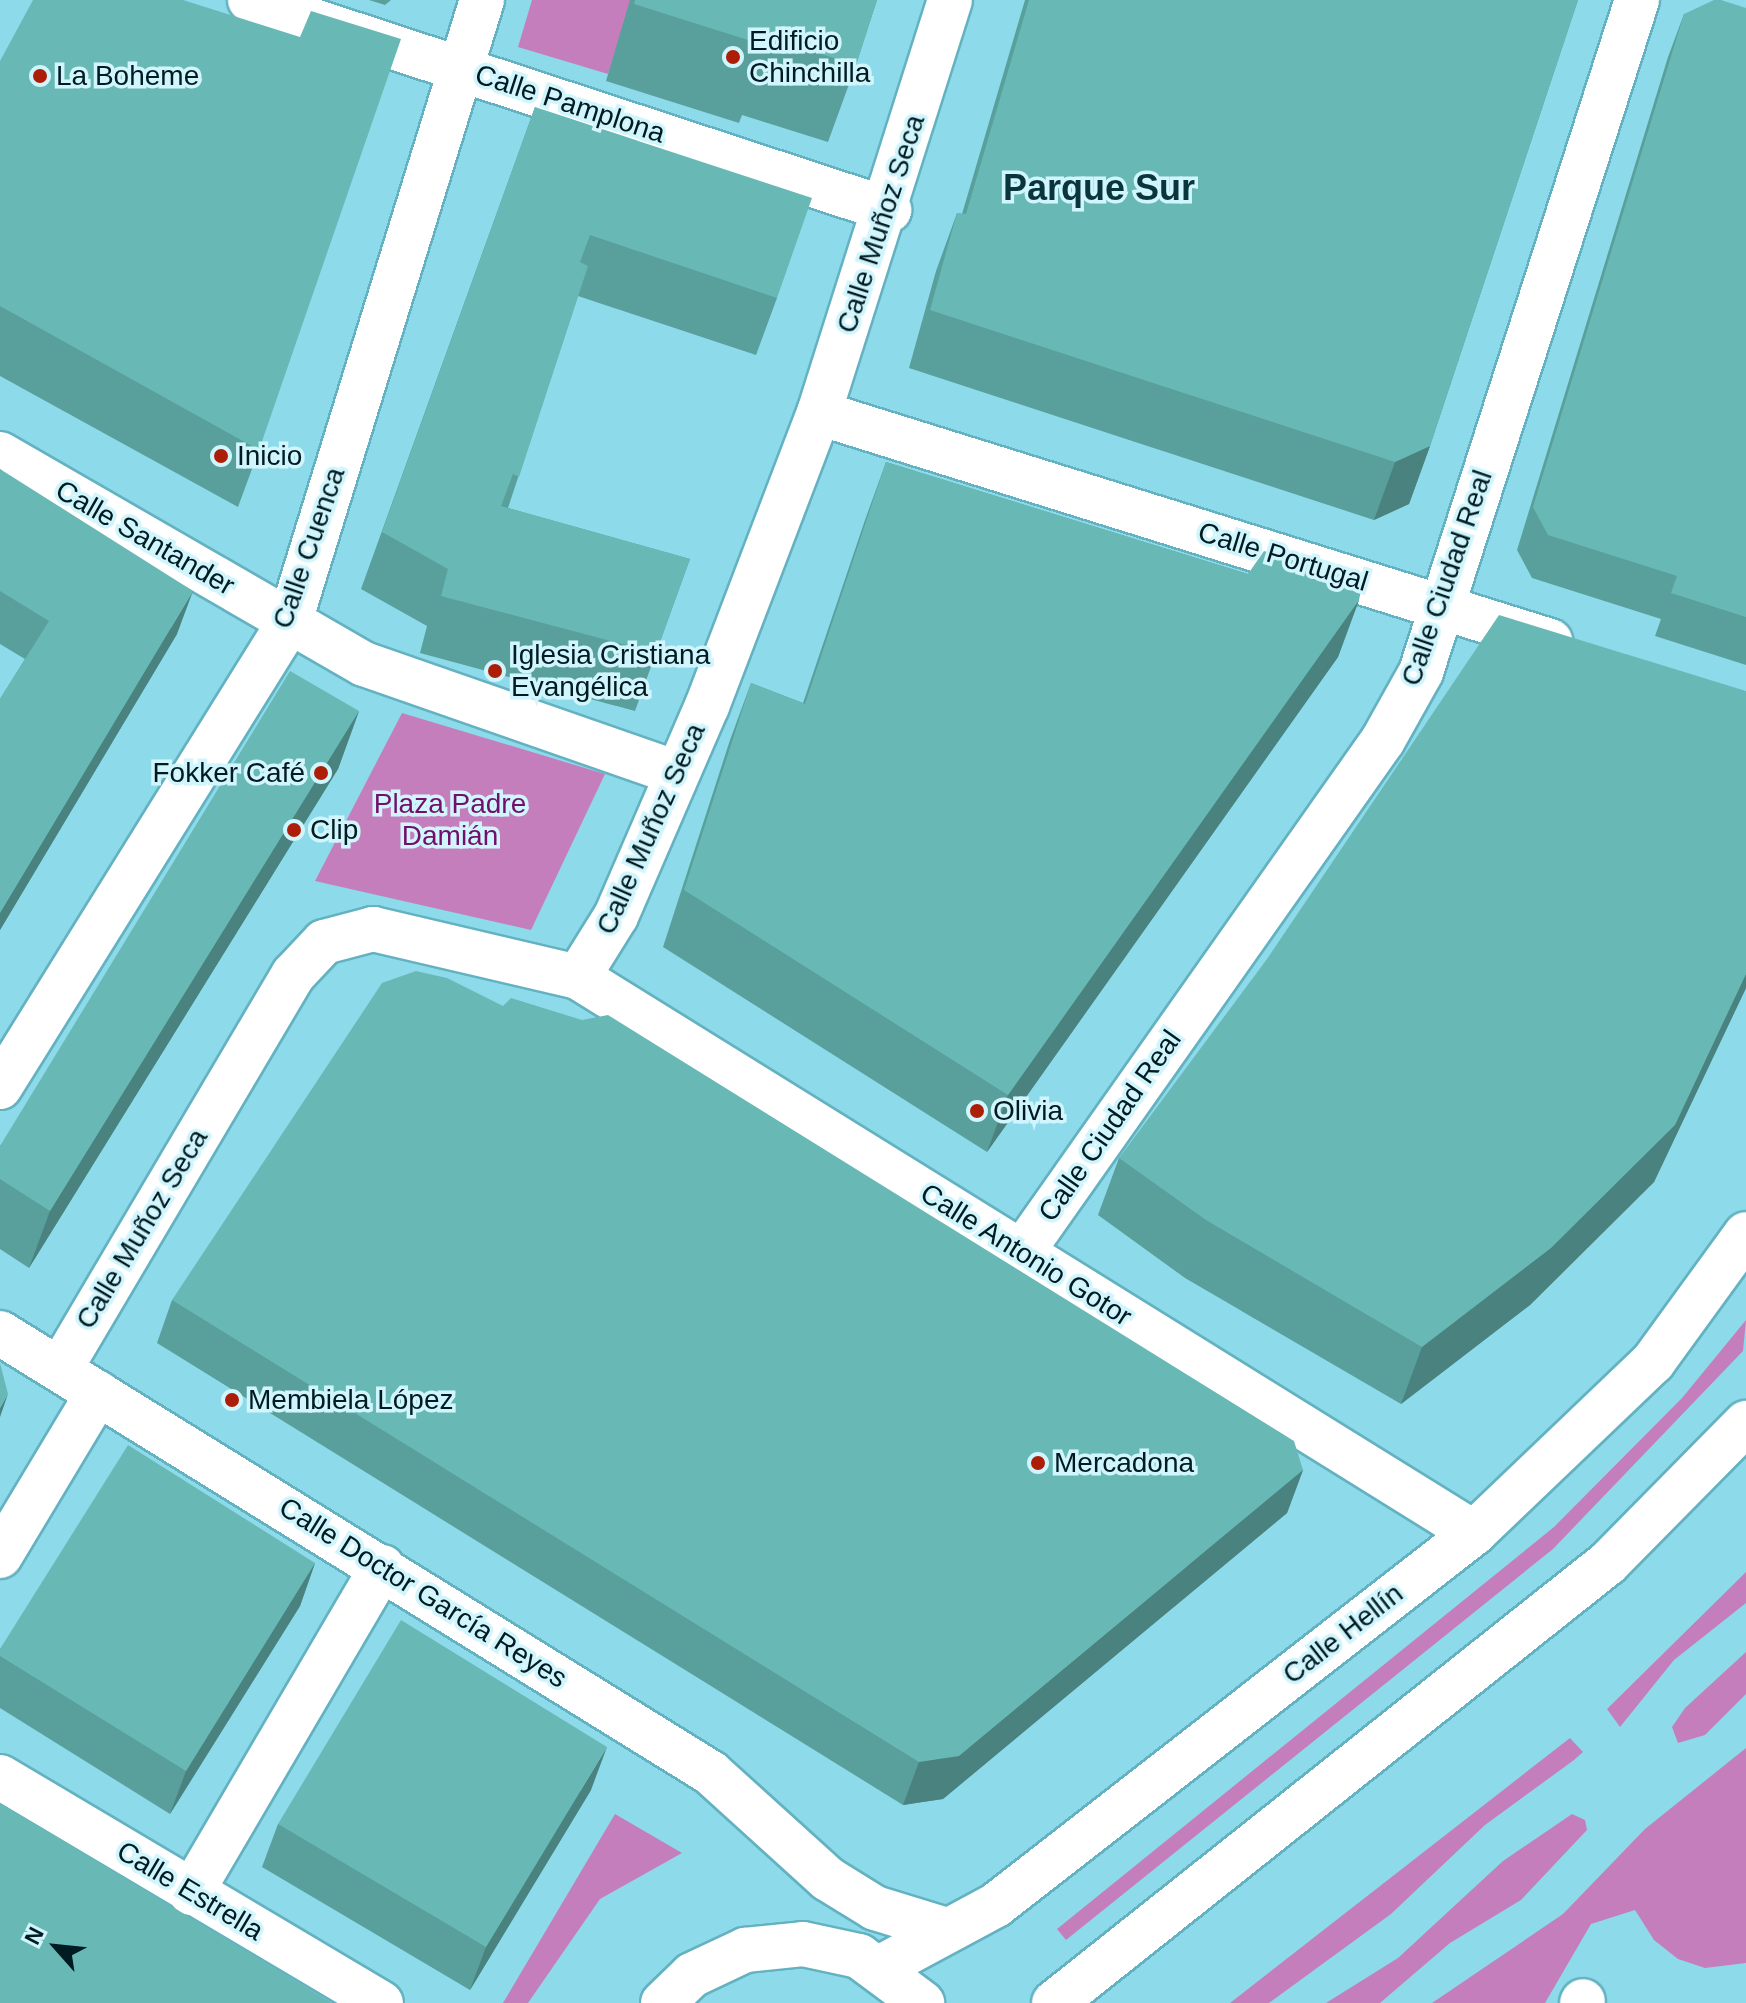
<!DOCTYPE html>
<meta charset="utf-8">
<style>
body{margin:0}
#map{position:relative;width:1746px;height:2003px;overflow:hidden;background:#8ddbea;font-family:Helvetica,sans-serif}
div>[style]{position:absolute}
.green>*{inset:0;background:#c57ebc}
.roads{filter:drop-shadow(2px 0 #64b2c1) drop-shadow(-2px 0 #64b2c1) drop-shadow(0 2px #64b2c1) drop-shadow(0 -2px #64b2c1)}
.street>*{height:44px;margin:-22px;padding:0 22px;transform-origin:22px;border-radius:22px;background:#fff}
.primary>*{height:44px;margin:-22px;padding:0 22px;transform-origin:22px;border-radius:22px;background:#fff}
.wall>*{inset:0;background:#599f9c}
.shaded-wall>*{inset:0;background:#49827f}
.building>*{inset:0;background:#68b9b5}
.dots>*{width:22px;height:22px;translate:-50% -50%;box-sizing:border-box;border:4px solid #d0f5fc;border-radius:50%}
span{translate:-50% -50%;white-space:nowrap;text-align:center;line-height:1.15;-webkit-text-stroke:7px #d0f5fc;paint-order:stroke}
.poi-label{font-size:28px;color:#001b21}
.left{translate:0 -50%;text-align:left}
.right{translate:-100% -50%;text-align:right}
.street-label{font-size:28px;color:#001b21}
.park-label{font-size:28px;color:#720f6b}
.district-label{font-size:36px;color:#09363d;font-weight:700}
.north{position:absolute;left:16px;top:1907px;width:80px;height:80px;-webkit-text-stroke:6px #d0f5fc;paint-order:stroke;rotate:297deg;font-size:22px;font-weight:700;line-height:32px;text-align:center;color:#001b21}
.north::after{content:'';display:block;margin:auto;width:28px;height:36px;background:#001b21;clip-path:polygon(50% 0,100% 100%,50% 72%,0 100%)}
</style>
<div id="map">
<div class="green">
<div style="clip-path:polygon(532px 0,632px 0,608px 74px,518px 47px)"></div>
<div style="clip-path:polygon(402px 713px,605px 774px,531px 930px,315px 881px)"></div>
<div style="clip-path:polygon(1746px 1320px,1743px 1351px,1553px 1549px,1066px 1940px,1057px 1929px,1554px 1527px,1682px 1398px)"></div>
<div style="clip-path:polygon(1746px 1572px,1746px 1603px,1674px 1660px,1620px 1727px,1607px 1709px)"></div>
<div style="clip-path:polygon(1746px 1652px,1746px 1694px,1705px 1735px,1678px 1743px,1672px 1727px,1685px 1708px)"></div>
<div style="clip-path:polygon(1570px 1738px,1583px 1752px,1574px 1760px,1485px 1825px,1391px 1914px,1269px 2003px,1230px 2003px)"></div>
<div style="clip-path:polygon(1746px 1748px,1746px 1963px,1705px 1968px,1678px 1959px,1654px 1940px,1635px 1910px,1591px 1924px,1545px 2003px,1432px 2003px,1563px 1914px,1645px 1829px)"></div>
<div style="clip-path:polygon(615px 1814px,682px 1853px,600px 1899px,528px 2003px,503px 2003px)"></div>
<div style="clip-path:polygon(1572px 1814px,1585px 1820px,1587px 1830px,1521px 1900px,1450px 1943px,1380px 2003px,1326px 2003px,1398px 1958px,1503px 1861px)"></div>
</div>
<div class="roads">
<div class="street">
<div style="left:250px;top:0;width:673px;rotate:18.19deg"></div>
<div style="left:819px;top:413px;width:766px;rotate:17.32deg"></div>
<div style="left:0;top:454px;width:420px;rotate:30deg"></div>
<div style="left:364px;top:664px;width:329px;rotate:19.2deg"></div>
<div style="left:578px;top:977px;width:1054px;rotate:31.82deg"></div>
<div style="left:0;top:1087px;width:549px;rotate:-58.11deg"></div>
<div style="left:290px;top:621px;width:650px;rotate:-72.82deg"></div>
<div style="left:1022px;top:1252px;width:626px;rotate:-54.81deg"></div>
<div style="left:1383px;top:740px;width:78px;rotate:-60.8deg"></div>
<div style="left:1421px;top:672px;width:706px;rotate:-72.18deg"></div>
<div style="left:0;top:1333px;width:836px;rotate:31.75deg"></div>
<div style="left:711px;top:1773px;width:158px;rotate:42.2deg"></div>
<div style="left:828px;top:1879px;width:55px;rotate:31.7deg"></div>
<div style="left:875px;top:1908px;width:75px;rotate:17deg"></div>
<div style="left:60px;top:1369px;width:458px;rotate:-59.4deg"></div>
<div style="left:293px;top:975px;width:45px;rotate:-46.8deg"></div>
<div style="left:324px;top:942px;width:51px;rotate:-14.9deg"></div>
<div style="left:373px;top:929px;width:211px;rotate:13.2deg"></div>
<div style="left:578px;top:977px;width:72px;rotate:-58.1deg"></div>
<div style="left:616px;top:916px;width:229px;rotate:-66.6deg"></div>
<div style="left:707px;top:706px;width:314px;rotate:-69.1deg"></div>
<div style="left:819px;top:413px;width:433px;rotate:-72.4deg"></div>
<div style="left:0;top:1556px;width:190px;rotate:-59deg"></div>
<div style="left:0;top:1777px;width:443px;rotate:30.7deg"></div>
<div style="left:191px;top:1893px;width:378px;rotate:-59.6deg"></div>
<div style="left:1582px;top:2003px;width:2px;rotate:-63deg"></div>
</div>
<div class="primary">
<div style="left:881px;top:1967px;width:131px;rotate:-28.3deg"></div>
<div style="left:996px;top:1905px;width:606px;rotate:-37.89deg"></div>
<div style="left:1474px;top:1533px;width:248px;rotate:-43.7deg"></div>
<div style="left:1653px;top:1362px;width:158px;rotate:-54deg"></div>
<div style="left:663px;top:2003px;width:40px;rotate:-44deg"></div>
<div style="left:692px;top:1975px;width:59px;rotate:-25.3deg"></div>
<div style="left:745px;top:1950px;width:58px;rotate:-5.9deg"></div>
<div style="left:803px;top:1944px;width:57px;rotate:12.1deg"></div>
<div style="left:859px;top:1956px;width:79px;rotate:36.7deg"></div>
<div style="left:1054px;top:2003px;width:707px;rotate:-38.46deg"></div>
<div style="left:1608px;top:1563px;width:197px;rotate:-45.4deg"></div>
</div>
</div>
<div class="wall">
<div style="clip-path:polygon(369px 0,391px 0,385px 5px)"></div>
<div style="clip-path:polygon(630px 0,877px 0,856px 65px,828px 142px,742px 115px,739px 123px,606px 81px)"></div>
<div style="clip-path:polygon(1025px 0,1578px 0,1430px 446px,1409px 504px,1374px 520px,909px 368px,936px 271px,957px 213px,962px 214px)"></div>
<div style="clip-path:polygon(1746px 8px,1746px 665px,1655px 636px,1661px 619px,1532px 578px,1517px 550px,1668px 57px,1684px 14px)"></div>
<div style="clip-path:polygon(300px 37px,259px 450px,238px 507px,0 376px,0 61px)"></div>
<div style="clip-path:polygon(535px 107px,777px 298px,756px 355px,578px 296px,508px 508px,690px 559px,635px 711px,420px 653px,427px 626px,361px 589px)"></div>
<div style="clip-path:polygon(886px 462px,1248px 574px,1359px 600px,1338px 657px,987px 1152px,663px 947px,730px 740px,751px 683px,803px 703px,865px 520px)"></div>
<div style="clip-path:polygon(0 469px,177px 634px,0 930px,0 699px,25px 659px,0 644px)"></div>
<div style="clip-path:polygon(1746px 691px,1746px 988px,1654px 1182px,1530px 1305px,1401px 1404px,1185px 1278px,1098px 1215px,1119px 1158px)"></div>
<div style="clip-path:polygon(359px 711px,338px 769px,29px 1268px,0 1249px,0 1146px)"></div>
<div style="clip-path:polygon(172px 1300px,1303px 1470px,1287px 1513px,943px 1799px,903px 1805px,157px 1343px)"></div>
<div style="clip-path:polygon(315px 1563px,300px 1606px,170px 1814px,0 1708px,0 1649px)"></div>
<div style="clip-path:polygon(591px 1790px,470px 1990px,262px 1867px,278px 1824px)"></div>
</div>
<div class="shaded-wall">
<div style="clip-path:polygon(1430px 446px,1409px 504px,1374px 520px,1395px 462px)"></div>
<div style="clip-path:polygon(193px 591px,177px 634px,0 930px,0 913px)"></div>
<div style="clip-path:polygon(1359px 600px,1338px 657px,987px 1152px,1008px 1095px)"></div>
<div style="clip-path:polygon(359px 711px,338px 769px,29px 1268px,50px 1211px)"></div>
<div style="clip-path:polygon(1746px 974px,1746px 988px,1654px 1182px,1530px 1305px,1401px 1404px,1422px 1347px)"></div>
<div style="clip-path:polygon(8px 1394px,0 1417px,0 1408px)"></div>
<div style="clip-path:polygon(1303px 1470px,1287px 1513px,943px 1799px,903px 1805px,919px 1762px)"></div>
<div style="clip-path:polygon(315px 1563px,300px 1606px,170px 1814px,186px 1771px)"></div>
<div style="clip-path:polygon(607px 1747px,591px 1790px,470px 1990px,486px 1947px)"></div>
</div>
<div class="building">
<div style="clip-path:polygon(33px 0,183px 0,300px 37px,311px 11px,401px 39px,259px 450px,0 306px,0 61px)"></div>
<div style="clip-path:polygon(635px 0,877px 0,856px 65px,770px 38px,767px 46px,634px 4px)"></div>
<div style="clip-path:polygon(1029px 0,1578px 0,1430px 446px,1395px 462px,930px 310px,957px 213px,966px 214px)"></div>
<div style="clip-path:polygon(1714px 0,1721px 0,1746px 8px,1746px 617px,1671px 593px,1677px 576px,1548px 535px,1533px 507px,1684px 14px)"></div>
<div style="clip-path:polygon(535px 107px,812px 198px,777px 298px,590px 235px,580px 262px,588px 266px,519px 477px,513px 474px,501px 506px,690px 559px,656px 653px,441px 596px,448px 569px,382px 532px)"></div>
<div style="clip-path:polygon(886px 462px,1248px 574px,1264px 551px,1363px 582px,1359px 600px,1008px 1095px,684px 890px,751px 683px,805px 704px)"></div>
<div style="clip-path:polygon(0 469px,193px 591px,0 913px,0 699px,49px 621px,0 591px)"></div>
<div style="clip-path:polygon(1499px 615px,1746px 691px,1746px 974px,1675px 1125px,1551px 1248px,1422px 1347px,1206px 1220px,1119px 1158px,1267px 959px)"></div>
<div style="clip-path:polygon(290px 671px,359px 711px,50px 1211px,0 1179px,0 1146px)"></div>
<div style="clip-path:polygon(416px 971px,447px 978px,503px 1006px,511px 998px,582px 1020px,608px 1015px,1294px 1441px,1303px 1470px,959px 1756px,919px 1762px,172px 1300px,382px 983px)"></div>
<div style="clip-path:polygon(0 1363px,8px 1394px,0 1408px)"></div>
<div style="clip-path:polygon(128px 1445px,315px 1563px,186px 1771px,0 1656px,0 1649px)"></div>
<div style="clip-path:polygon(401px 1620px,607px 1747px,486px 1947px,278px 1824px)"></div>
<div style="clip-path:polygon(0 1803px,332px 2003px,0 2003px)"></div>
</div>
<div class="dots">
<div style="left:733px;top:57px;background:#ad1e08"></div>
<div style="left:40px;top:76px;background:#ad1e08"></div>
<div style="left:221px;top:456px;background:#ad1e08"></div>
<div style="left:495px;top:671px;background:#ad1e08"></div>
<div style="left:321px;top:773px;background:#ad1e08"></div>
<div style="left:294px;top:830px;background:#ad1e08"></div>
<div style="left:977px;top:1111px;background:#ad1e08"></div>
<div style="left:232px;top:1400px;background:#ad1e08"></div>
<div style="left:1038px;top:1463px;background:#ad1e08"></div>
</div>
<div class="poi-label">
<span class="left" style="left:749px;top:57px">Edificio<br>Chinchilla</span>
<span class="left" style="left:56px;top:76px">La Boheme</span>
<span class="left" style="left:237px;top:456px">Inicio</span>
<span class="left" style="left:511px;top:671px">Iglesia Cristiana<br>Evangélica</span>
<span class="right" style="left:305px;top:773px">Fokker Café</span>
<span class="left" style="left:310px;top:830px">Clip</span>
<span class="left" style="left:993px;top:1111px">Olivia</span>
<span class="left" style="left:248px;top:1400px">Membiela López</span>
<span class="left" style="left:1054px;top:1463px">Mercadona</span>
</div>
<div class="street-label">
<span style="left:570px;top:104px;rotate:18deg">Calle Pamplona</span>
<span style="left:881px;top:224px;rotate:-72deg">Calle Muñoz Seca</span>
<span style="left:145px;top:538px;rotate:30deg">Calle Santander</span>
<span style="left:309px;top:548px;rotate:-71deg">Calle Cuenca</span>
<span style="left:1283px;top:557px;rotate:17deg">Calle Portugal</span>
<span style="left:1447px;top:578px;rotate:-71deg">Calle Ciudad Real</span>
<span style="left:651px;top:829px;rotate:-66deg">Calle Muñoz Seca</span>
<span style="left:1110px;top:1126px;rotate:-55deg">Calle Ciudad Real</span>
<span style="left:142px;top:1229px;rotate:-59deg">Calle Muñoz Seca</span>
<span style="left:1026px;top:1255px;rotate:32deg">Calle Antonio Gotor</span>
<span style="left:423px;top:1593px;rotate:32deg">Calle Doctor García Reyes</span>
<span style="left:1343px;top:1634px;rotate:-38deg">Calle Hellín</span>
<span style="left:190px;top:1891px;rotate:31deg">Calle Estrella</span>
</div>
<div class="park-label">
<span style="left:450px;top:820px">Plaza Padre<br>Damián</span>
</div>
<div class="district-label">
<span style="left:1099px;top:188px">Parque Sur</span>
</div>
<div class="north">N</div>
</div>
